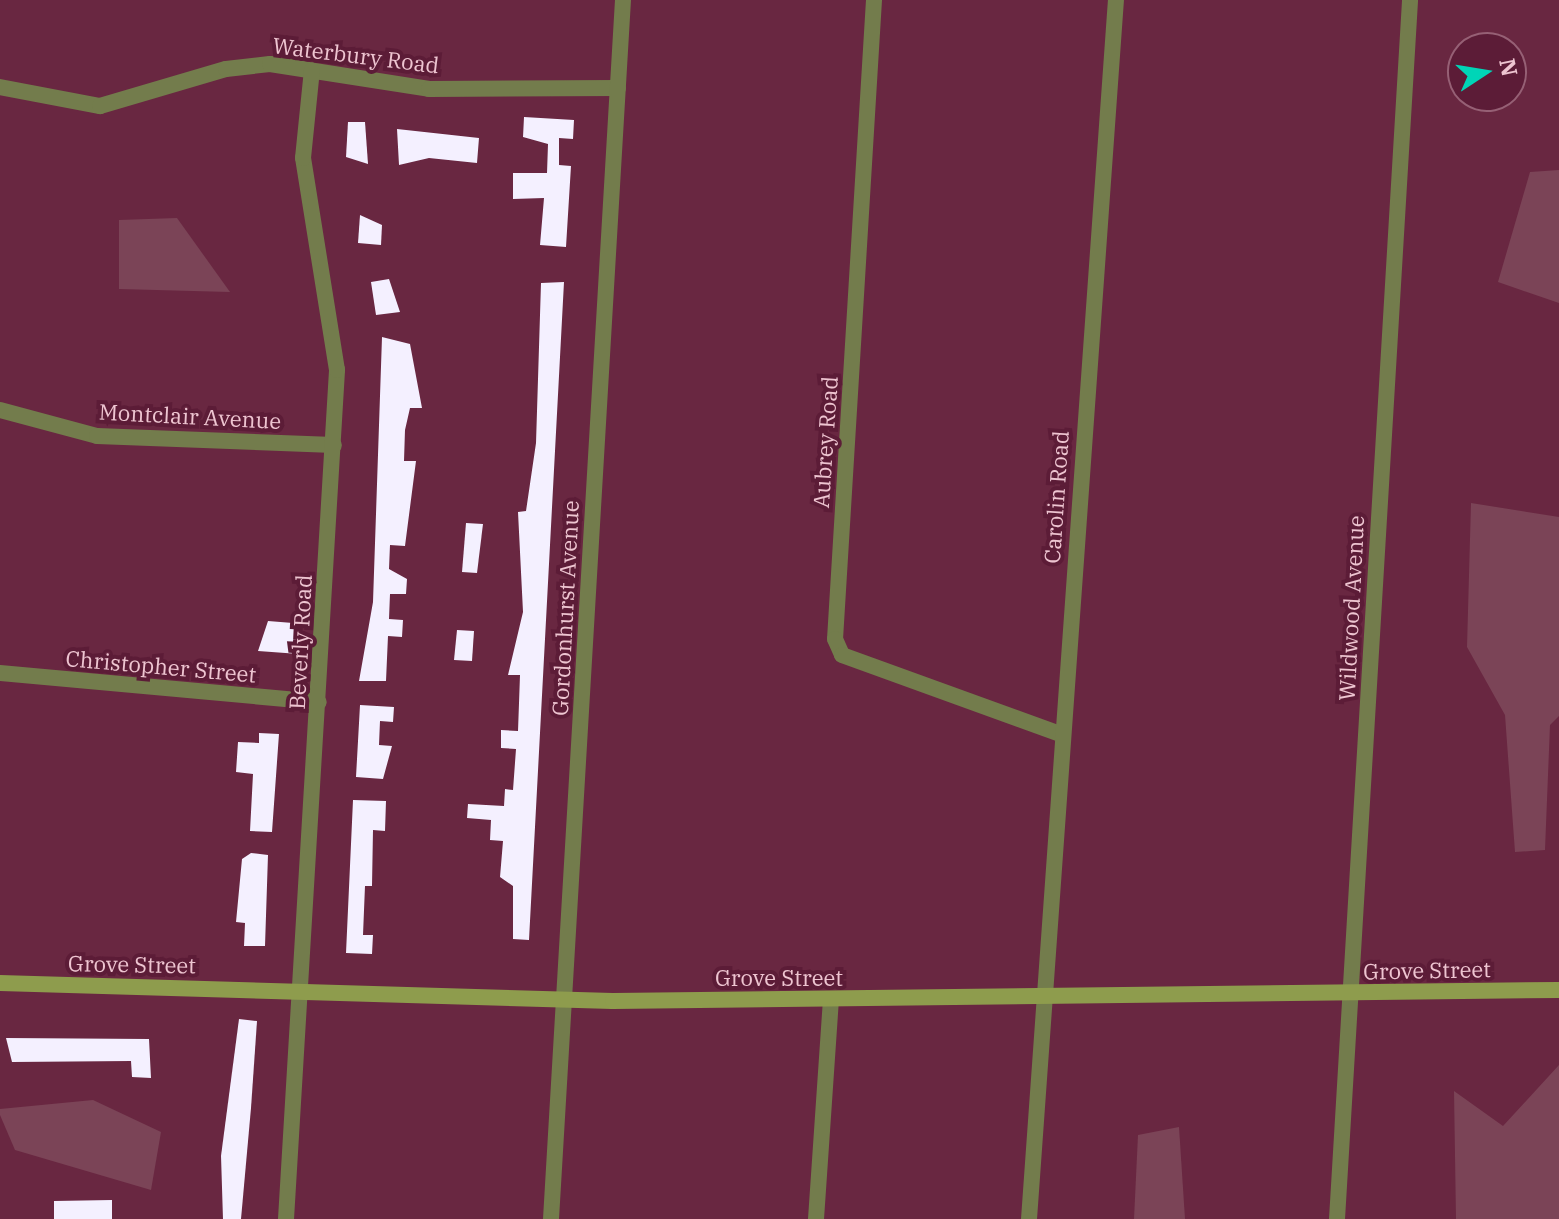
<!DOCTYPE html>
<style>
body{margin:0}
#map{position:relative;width:1559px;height:1219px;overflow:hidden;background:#692741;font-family:"IBM Plex Serif",serif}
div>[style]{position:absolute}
.green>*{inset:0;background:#7b4457}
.building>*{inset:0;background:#f4f0ff}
.street>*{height:16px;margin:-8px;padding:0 8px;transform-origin:8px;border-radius:8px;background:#737c4c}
.secondary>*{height:16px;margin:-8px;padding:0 8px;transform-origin:8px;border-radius:8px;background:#8e9c4d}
span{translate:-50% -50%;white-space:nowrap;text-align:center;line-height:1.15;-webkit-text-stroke:8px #5c1c37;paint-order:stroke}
.street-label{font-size:22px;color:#eec5d1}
.north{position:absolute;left:1447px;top:32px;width:80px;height:80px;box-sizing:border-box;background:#5c1c37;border:2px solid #966075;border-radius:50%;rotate:78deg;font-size:22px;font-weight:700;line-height:32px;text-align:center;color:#eec5d1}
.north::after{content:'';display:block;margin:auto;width:28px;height:36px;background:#00d5b7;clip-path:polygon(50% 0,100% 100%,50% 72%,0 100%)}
</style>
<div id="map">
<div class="green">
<div style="clip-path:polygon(1559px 170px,1559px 303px,1498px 282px,1530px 172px)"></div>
<div style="clip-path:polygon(177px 218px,230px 292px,119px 289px,119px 220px)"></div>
<div style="clip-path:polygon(1471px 503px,1559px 517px,1559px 716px,1550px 725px,1545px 850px,1515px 852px,1505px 715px,1467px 647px)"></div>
<div style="clip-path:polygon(1559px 1065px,1559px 1219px,1456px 1219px,1454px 1091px,1503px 1126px)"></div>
<div style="clip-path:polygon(93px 1100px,161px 1132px,151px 1190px,15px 1150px,0 1115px,0 1109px)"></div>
<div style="clip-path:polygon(1179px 1127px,1185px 1219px,1134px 1219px,1138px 1135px)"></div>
</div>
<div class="building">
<div style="clip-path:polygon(524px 117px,574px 120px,573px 139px,559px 138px,559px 165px,571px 166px,566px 247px,540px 245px,544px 198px,513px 199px,513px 173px,547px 173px,548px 144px,523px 137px)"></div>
<div style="clip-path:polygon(348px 122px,365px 122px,368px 164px,346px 157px)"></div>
<div style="clip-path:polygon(397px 129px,479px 138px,477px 163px,429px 158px,399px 165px)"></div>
<div style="clip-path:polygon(360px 215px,382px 225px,381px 245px,358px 243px)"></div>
<div style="clip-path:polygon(389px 279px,400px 312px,376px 315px,371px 282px)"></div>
<div style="clip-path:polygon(564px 282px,529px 940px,513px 939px,513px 886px,500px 877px,503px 841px,490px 840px,491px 820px,467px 818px,468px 804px,504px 806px,505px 789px,513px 790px,516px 749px,501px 748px,501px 730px,518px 731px,520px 675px,508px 675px,523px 612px,518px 512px,526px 511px,536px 443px,541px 283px)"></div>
<div style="clip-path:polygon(382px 337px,410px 344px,422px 408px,410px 408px,405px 430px,404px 461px,416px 461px,405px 546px,390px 545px,389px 569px,407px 579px,406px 594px,390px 594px,389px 619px,403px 620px,402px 637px,388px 636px,386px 681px,359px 681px,373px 602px)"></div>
<div style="clip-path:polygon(466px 523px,483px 524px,477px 573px,462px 572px)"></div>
<div style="clip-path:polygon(268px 621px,293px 623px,299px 654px,258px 651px)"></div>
<div style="clip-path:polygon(457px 630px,474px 631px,472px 661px,454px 660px)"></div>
<div style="clip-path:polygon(360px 705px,394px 707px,393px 722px,380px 721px,379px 745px,392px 746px,383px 779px,356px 777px)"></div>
<div style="clip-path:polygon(259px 733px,279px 734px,272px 832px,250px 831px,253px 774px,236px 772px,238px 742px,259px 743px)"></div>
<div style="clip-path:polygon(353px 800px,386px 801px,385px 831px,373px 830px,372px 886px,365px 886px,363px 935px,373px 935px,372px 954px,346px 953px)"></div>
<div style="clip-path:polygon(251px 853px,268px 855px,265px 946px,244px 946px,245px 923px,236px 922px,242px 859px)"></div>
<div style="clip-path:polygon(239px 1019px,257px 1021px,251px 1108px,241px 1219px,223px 1219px,221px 1156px)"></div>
<div style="clip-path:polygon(6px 1038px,149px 1039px,151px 1078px,132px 1077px,131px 1061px,12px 1062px)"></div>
<div style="clip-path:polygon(112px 1200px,112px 1219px,54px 1219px,54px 1201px)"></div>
</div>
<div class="street">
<div style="left:874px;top:0;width:640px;rotate:93.49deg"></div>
<div style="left:835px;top:639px;width:17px;rotate:66deg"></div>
<div style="left:842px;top:655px;width:232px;rotate:19.9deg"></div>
<div style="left:0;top:87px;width:102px;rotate:10.8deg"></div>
<div style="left:100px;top:106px;width:131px;rotate:-16.4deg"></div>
<div style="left:226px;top:69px;width:44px;rotate:-6.5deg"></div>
<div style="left:270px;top:64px;width:161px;rotate:8.9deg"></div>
<div style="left:429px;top:89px;width:189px;rotate:-0.3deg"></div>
<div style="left:0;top:410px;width:100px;rotate:15deg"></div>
<div style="left:97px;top:436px;width:237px;rotate:2.2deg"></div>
<div style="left:0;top:673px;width:320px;rotate:5.2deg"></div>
<div style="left:286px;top:1219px;width:851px;rotate:-86.56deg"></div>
<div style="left:337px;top:370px;width:215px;rotate:-99.1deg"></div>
<div style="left:303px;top:158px;width:88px;rotate:-84.2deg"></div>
<div style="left:551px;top:1219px;width:1221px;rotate:-86.62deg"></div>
<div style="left:816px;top:1219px;width:220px;rotate:-86.1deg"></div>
<div style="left:1029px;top:1219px;width:1222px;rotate:-85.92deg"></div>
<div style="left:1337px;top:1219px;width:1221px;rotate:-86.57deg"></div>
</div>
<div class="secondary">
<div style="left:0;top:983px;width:613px;rotate:1.68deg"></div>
<div style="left:613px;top:1001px;width:946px;rotate:-0.67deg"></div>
</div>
<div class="street-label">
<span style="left:356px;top:55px;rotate:7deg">Waterbury Road</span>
<span style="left:190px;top:416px;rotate:3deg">Montclair Avenue</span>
<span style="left:825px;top:442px;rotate:-86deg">Aubrey Road</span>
<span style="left:1056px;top:497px;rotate:-86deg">Carolin Road</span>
<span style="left:565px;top:608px;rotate:-87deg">Gordonhurst Avenue</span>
<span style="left:1351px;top:608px;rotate:-87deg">Wildwood Avenue</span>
<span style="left:300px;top:642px;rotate:-87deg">Beverly Road</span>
<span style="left:161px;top:666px;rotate:5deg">Christopher Street</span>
<span style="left:132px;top:964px;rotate:1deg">Grove Street</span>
<span style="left:1427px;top:970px;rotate:-1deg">Grove Street</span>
<span style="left:779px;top:978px">Grove Street</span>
</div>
<div class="north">N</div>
</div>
